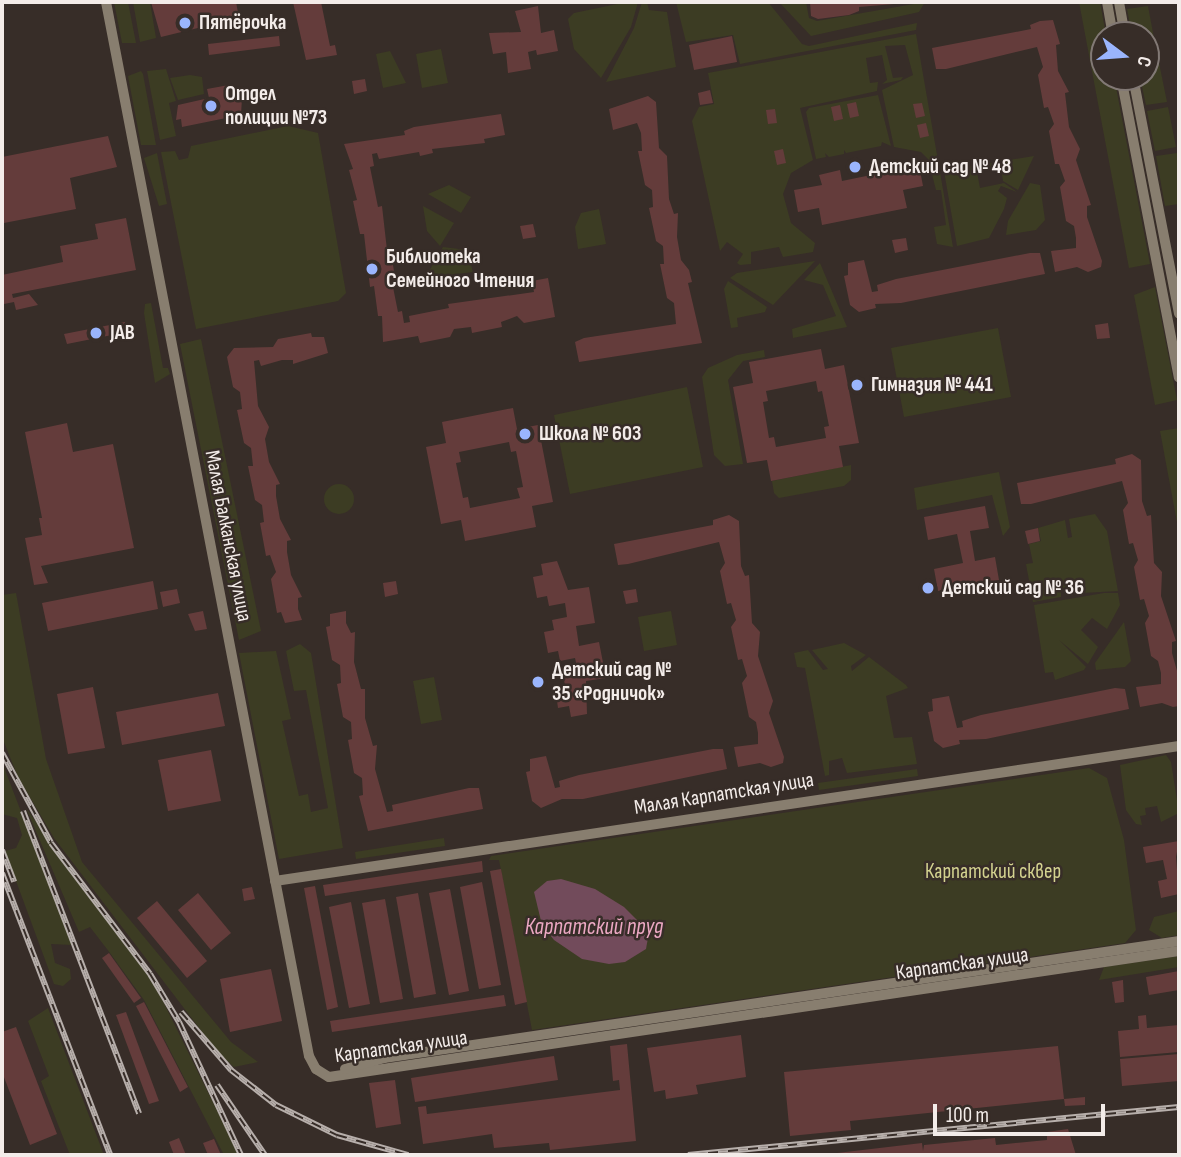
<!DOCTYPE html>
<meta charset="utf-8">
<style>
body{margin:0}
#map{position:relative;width:1181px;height:1157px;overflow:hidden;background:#372d28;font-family:"Sofia Sans Condensed",sans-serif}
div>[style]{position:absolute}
.green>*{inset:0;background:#3c3c23}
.round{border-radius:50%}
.water>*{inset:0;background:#724b5b}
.building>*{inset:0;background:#643c3b}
.minor>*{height:10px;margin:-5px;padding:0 5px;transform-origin:5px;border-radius:5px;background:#887e6f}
.rail>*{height:6px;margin-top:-3px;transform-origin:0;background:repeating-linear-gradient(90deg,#372d28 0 10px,#b7afab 0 20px);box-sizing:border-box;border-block:2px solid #b7afab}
.dots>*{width:19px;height:19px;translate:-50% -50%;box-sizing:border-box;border:4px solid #372d28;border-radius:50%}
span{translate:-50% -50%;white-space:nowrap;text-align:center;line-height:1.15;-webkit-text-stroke:5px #372d28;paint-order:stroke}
.poi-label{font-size:21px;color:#f3ece9;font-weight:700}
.left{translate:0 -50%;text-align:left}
.street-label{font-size:21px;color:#f3ece9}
.park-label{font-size:21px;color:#d4d390}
.water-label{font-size:23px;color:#eca8c3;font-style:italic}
.frame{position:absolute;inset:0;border:4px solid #f3ece9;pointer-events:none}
.north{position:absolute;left:1090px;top:21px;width:70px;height:70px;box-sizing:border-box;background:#372d28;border:2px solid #827975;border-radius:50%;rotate:106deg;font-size:19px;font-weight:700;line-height:28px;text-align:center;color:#f3ece9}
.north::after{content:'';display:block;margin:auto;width:24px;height:32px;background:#9ab5fd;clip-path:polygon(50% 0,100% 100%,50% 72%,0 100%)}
.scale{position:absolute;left:933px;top:1104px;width:172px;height:32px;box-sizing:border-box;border:4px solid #f3ece9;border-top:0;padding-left:9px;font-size:21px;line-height:24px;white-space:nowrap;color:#f3ece9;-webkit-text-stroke:5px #372d28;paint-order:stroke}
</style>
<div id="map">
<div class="green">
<div style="clip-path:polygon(114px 2px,128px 2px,136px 43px,122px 43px)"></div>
<div style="clip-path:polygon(133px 2px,150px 2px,156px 38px,140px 42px)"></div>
<div style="clip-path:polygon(627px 2px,638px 2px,631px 27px,601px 78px,574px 49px,568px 19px,574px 13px)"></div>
<div style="clip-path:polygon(642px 2px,647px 2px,649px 10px,667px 12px,676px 67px,606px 82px,634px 28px)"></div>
<div style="clip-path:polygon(676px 2px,768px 2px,802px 44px,809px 46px,917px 23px,916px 30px,740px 64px,733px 35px,686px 42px)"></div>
<div style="clip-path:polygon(779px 2px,806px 2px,809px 18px,817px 21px,925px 2px,919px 12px,811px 36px)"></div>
<div style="clip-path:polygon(1079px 2px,1100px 2px,1106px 35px,1104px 77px,1114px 77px,1150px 264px,1129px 268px)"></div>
<div style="clip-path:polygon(1148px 6px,1156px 49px,1146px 51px,1146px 35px,1132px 35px,1127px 9px)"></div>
<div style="clip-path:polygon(916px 34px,953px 247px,937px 244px,934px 227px,946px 225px,941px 190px,936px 190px,928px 159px,921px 152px,894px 147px,882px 90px,913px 75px,905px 45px,885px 46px,893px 78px,903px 77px,901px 80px,882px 84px,887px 80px,882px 55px,866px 58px,870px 83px,878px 82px,877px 91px,800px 108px,813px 160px,791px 173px,783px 194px,791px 223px,815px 243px,813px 252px,783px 257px,779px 247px,751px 252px,751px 264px,740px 265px,737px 263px,743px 254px,727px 242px,720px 251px,692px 121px,699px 107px,714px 104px,708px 73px)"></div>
<div style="clip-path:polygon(441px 49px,448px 83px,422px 88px,416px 54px)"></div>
<div style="clip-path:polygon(390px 51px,406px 83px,383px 88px,376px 54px)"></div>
<div style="clip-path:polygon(1157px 53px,1167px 102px,1146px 105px,1140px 77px,1146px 77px,1146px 56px)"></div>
<div style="clip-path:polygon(166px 69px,176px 101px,169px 103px,176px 136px,160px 140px,147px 71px)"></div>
<div style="clip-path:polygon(141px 71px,143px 74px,156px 145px,141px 145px,128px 76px)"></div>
<div style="clip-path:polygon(190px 75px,202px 77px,204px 94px,178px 100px,170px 78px)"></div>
<div style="clip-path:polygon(878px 95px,891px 146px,882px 142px,881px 146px,846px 153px,844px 150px,844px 154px,829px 157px,825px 153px,826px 157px,816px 159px,806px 112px,809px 108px)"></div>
<div style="clip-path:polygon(1168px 107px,1176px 147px,1155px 151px,1147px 111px)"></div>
<div style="clip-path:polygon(288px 126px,318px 133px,346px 293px,338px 301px,196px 329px,161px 152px,175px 151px,179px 160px,188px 158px,191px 146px)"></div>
<div style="clip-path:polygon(157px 153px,167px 204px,159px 206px,144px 158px)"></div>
<div style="clip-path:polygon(1177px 153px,1179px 204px,1165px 206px,1156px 156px)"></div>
<div style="clip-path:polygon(1034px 156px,1018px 190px,1003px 181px,1001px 167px,985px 170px,985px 164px)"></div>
<div style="clip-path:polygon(981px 164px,983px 170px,977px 172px,980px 188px,1004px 183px,1017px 192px,1001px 186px,998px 191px,1007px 198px,1004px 209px,989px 238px,957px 246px,944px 171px)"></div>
<div style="clip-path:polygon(1030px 183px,1040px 185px,1045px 220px,1036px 230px,1006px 235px,1008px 221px)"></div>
<div style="clip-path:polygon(449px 185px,471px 197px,461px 213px,428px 194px)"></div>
<div style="clip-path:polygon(423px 206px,454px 223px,440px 246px,427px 231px)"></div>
<div style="clip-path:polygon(599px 209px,606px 244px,578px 249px,575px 227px,581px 213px)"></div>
<div style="clip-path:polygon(443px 247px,467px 250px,473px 272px,425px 278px)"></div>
<div style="clip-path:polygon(815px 261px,773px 305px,730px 278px,737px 273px)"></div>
<div style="clip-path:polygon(820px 263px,847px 327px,793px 338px,792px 329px,836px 316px,823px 285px,804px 280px)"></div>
<div style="clip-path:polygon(728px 281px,767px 307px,765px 312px,737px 318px,738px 327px,731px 328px,724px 289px)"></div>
<div style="clip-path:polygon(1155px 287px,1177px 400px,1155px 405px,1134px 295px)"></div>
<div style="clip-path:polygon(151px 303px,163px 368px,168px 368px,170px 374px,155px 383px,144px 313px,145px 304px)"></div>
<div style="clip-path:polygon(998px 328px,1011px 397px,904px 417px,891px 348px)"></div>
<div style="clip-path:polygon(201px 339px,261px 631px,239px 640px,180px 344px)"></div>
<div style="clip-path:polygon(764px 350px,765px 357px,743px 361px,728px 380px,743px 464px,725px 466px,714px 455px,702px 377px,708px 368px,737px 355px)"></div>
<div style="clip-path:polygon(687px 387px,703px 467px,570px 494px,554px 415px)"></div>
<div style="clip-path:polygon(1179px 428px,1179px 533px,1160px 431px)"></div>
<div style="clip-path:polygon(851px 465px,851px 480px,844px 486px,779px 498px,774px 493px,772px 481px)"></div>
<div style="clip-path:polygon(999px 472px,1010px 527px,1003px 536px,992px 495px,917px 510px,914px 488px)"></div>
<div class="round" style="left:324px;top:484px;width:30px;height:30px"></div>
<div style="clip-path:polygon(1095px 514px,1107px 531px,1118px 591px,1082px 593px,1079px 579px,1078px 594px,1070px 596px,1068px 589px,1061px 589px,1061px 597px,1033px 602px,1026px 564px,1033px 563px,1029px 544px,1041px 541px,1038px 528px,1065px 520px,1068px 538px,1072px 537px,1069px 519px)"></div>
<div style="clip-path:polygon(16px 593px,46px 759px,82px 862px,231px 1042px,258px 1062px,234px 1067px,219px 1054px,54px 838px,18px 777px,2px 737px,2px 595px)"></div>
<div style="clip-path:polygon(1104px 593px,1118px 593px,1120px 605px,1107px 629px,1092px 618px,1081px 630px,1098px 647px,1088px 664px,1059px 640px,1086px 667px,1084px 670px,1055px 680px,1053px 672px,1045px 673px,1034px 605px)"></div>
<div style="clip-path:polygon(671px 611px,677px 645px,644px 651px,638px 617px)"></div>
<div style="clip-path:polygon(1124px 622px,1131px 661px,1125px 667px,1096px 670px,1095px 663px)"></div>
<div style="clip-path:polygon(844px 643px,866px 655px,851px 666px,852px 671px,869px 657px,906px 685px,908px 688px,886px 696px,894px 738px,912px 737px,917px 764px,847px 773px,842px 758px,829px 761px,829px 775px,825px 776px,805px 668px,797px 667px,794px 653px,808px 650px,823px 670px,828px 669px,812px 650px)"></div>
<div style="clip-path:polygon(300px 644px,311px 653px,343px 848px,279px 859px,239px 653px,276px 651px,291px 719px,282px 721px,299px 796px,308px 794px,311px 812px,328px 808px,306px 690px,294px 691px,286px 651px)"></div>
<div style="clip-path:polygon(434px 677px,442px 720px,421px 724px,413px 681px)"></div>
<div style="clip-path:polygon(1166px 755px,1171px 762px,1179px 813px,1161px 822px,1157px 806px,1145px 808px,1146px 815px,1140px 816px,1142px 825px,1136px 824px,1126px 810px,1120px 765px)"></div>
<div style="clip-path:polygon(2px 762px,72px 945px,51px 944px,55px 963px,70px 969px,71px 979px,63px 986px,54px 984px,5px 851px,16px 848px,22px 835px,17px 818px,2px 814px)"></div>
<div style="clip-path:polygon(1089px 768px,1107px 778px,1124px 840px,1136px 930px,1125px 943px,532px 1030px,499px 860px,489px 860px,491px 856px)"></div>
<div style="clip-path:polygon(917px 769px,918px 776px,819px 790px,818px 783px)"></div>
<div style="clip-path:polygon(26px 808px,152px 979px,239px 1155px,224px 1155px,144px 1000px,110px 953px,90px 927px,79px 932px)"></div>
<div style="clip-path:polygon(444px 838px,445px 846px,356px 859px,355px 852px)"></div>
<div style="clip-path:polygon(1179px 911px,1179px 935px,1162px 938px,1149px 930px,1154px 917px)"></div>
<div style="clip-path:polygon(1179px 956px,1179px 967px,1099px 980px,1104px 967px)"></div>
<div style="clip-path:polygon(48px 1008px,104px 1155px,70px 1155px,41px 1081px,49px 1076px,28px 1021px)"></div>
</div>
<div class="water">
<div style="clip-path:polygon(561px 879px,595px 889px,624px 907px,649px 932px,646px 949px,625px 962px,609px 964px,582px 959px,554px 940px,542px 925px,534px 892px,547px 881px)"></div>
</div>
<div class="building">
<div style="clip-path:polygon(151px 2px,236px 2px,239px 18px,161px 37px)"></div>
<div style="clip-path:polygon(293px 2px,321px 2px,330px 46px,335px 45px,337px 55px,306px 60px)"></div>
<div style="clip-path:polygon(810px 2px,894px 2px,894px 4px,859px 7px,859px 11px,849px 15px,818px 19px,811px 16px)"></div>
<div style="clip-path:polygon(538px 6px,541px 33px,554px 30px,558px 51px,537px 55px,536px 50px,528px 52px,531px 69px,508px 73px,506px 52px,493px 54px,489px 33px,521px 32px,515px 11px)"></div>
<div style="clip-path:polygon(1053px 20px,1060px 44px,1056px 45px,1058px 71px,1069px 92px,1065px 93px,1069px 127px,1080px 149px,1076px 160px,1091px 205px,1087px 206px,1087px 217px,1102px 261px,1101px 267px,1088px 272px,1077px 267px,1055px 272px,1051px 251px,1076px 248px,1076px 238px,1074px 226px,1066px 221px,1060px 187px,1065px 181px,1059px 164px,1055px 164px,1049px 131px,1054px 124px,1048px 107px,1044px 108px,1038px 75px,1043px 67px,1037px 47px,946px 69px,936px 69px,932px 48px,1031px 29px,1030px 25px,1040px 21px)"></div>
<div style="clip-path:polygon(279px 36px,280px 46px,209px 55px,208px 44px)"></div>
<div style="clip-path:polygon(732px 36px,737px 62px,694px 70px,689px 45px)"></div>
<div style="clip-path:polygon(365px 79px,367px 91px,354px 94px,352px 81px)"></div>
<div style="clip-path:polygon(229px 85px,231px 94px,242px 98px,241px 115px,182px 127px,181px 119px,176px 120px,178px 105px,209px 98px,207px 89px)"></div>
<div style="clip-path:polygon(710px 90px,713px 103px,700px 105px,698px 93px)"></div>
<div style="clip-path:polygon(648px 96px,656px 102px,659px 148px,667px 156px,669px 199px,674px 214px,678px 213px,677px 237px,681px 260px,689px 270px,692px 282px,688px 283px,702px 343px,579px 362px,575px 342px,584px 338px,676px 324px,674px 303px,667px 298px,660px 264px,664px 264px,663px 246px,656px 241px,649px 208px,653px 207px,652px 190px,645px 185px,638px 151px,642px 151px,641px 133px,637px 123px,613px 130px,609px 109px)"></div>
<div style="clip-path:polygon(856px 102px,859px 116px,850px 118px,847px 104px)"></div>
<div style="clip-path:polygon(922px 103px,925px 116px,916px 118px,913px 104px)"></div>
<div style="clip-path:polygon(840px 105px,843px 119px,834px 121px,831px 107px)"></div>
<div style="clip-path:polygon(775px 109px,777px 123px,768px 124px,766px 110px)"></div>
<div style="clip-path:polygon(501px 114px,505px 135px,484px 139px,485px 143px,432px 149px,433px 153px,420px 156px,419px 152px,379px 159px,377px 153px,372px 154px,374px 166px,370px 167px,378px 207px,382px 206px,388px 259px,392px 259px,394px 271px,390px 272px,398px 312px,402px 311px,404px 323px,410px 322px,409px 316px,449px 308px,448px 304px,534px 292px,532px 281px,548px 278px,555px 317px,524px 323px,517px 316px,501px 322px,502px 327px,472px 333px,471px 327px,454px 329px,450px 337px,420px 343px,418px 336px,383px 342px,382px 316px,378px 316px,374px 286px,370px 287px,364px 234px,360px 234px,353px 201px,357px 200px,349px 170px,353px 169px,344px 144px,405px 135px,404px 131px,414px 127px)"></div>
<div style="clip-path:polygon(926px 123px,929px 136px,920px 138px,917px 125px)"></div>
<div style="clip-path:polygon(108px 136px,117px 167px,70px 178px,76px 209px,4px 223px,2px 228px,2px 157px)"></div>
<div style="clip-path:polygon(783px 149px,786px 163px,777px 165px,774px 151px)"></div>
<div style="clip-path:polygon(890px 161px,892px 171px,919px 165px,923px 186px,903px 190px,907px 208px,822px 225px,819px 208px,798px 212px,794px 190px,822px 185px,819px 175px,840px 170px,842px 181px,871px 175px,869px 165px)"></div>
<div style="clip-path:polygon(126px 218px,136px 270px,12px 294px,13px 298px,29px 294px,38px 305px,16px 310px,14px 302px,4px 304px,2px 275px,63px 262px,60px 246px,98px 239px,95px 224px)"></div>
<div style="clip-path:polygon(533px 224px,536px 237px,523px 239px,520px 226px)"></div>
<div style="clip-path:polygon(906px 238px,908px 250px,895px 253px,892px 240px)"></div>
<div style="clip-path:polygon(1030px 253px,1040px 253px,1045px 274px,901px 303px,875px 304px,876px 308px,859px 312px,850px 305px,844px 276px,848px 275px,848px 263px,864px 260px,872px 292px,878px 291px,877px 285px,896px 279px)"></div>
<div style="clip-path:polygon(125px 322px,127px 332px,67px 344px,64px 334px)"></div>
<div style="clip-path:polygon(1108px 323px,1110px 338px,1097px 339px,1095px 325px)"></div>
<div style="clip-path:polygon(311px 333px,312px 337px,324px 337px,328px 353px,293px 364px,293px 360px,282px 360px,261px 366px,259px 360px,254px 361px,258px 406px,269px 427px,265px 439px,269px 462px,280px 484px,276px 485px,276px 496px,280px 519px,291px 540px,287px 541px,287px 552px,291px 575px,302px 597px,298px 598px,298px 609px,302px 620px,285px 623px,281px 612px,277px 613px,271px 579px,276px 572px,270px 555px,266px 556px,260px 523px,264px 522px,262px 505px,255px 500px,248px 466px,253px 466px,251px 448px,244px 443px,237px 410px,242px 409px,240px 392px,233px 387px,227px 357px,234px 348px,273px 347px,278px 339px)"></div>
<div style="clip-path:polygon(evenodd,821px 349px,825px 369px,844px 365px,859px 443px,839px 446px,843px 467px,771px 481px,767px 460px,747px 463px,733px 387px,753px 383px,749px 362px,821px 349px,816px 381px,818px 392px,822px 391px,829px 426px,824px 427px,826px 438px,776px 447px,774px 437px,769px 438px,763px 402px,768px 401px,766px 391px,816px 381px)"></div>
<div style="clip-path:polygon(evenodd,513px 408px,517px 429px,538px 425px,553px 502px,532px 506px,536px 527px,465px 541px,461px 520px,441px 524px,426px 447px,446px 443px,442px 422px,513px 408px,509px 442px,511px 452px,516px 451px,523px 487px,517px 488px,520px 498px,470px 508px,468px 497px,463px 498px,456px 463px,461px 462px,459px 452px,509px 442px)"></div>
<div style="clip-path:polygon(67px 423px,73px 452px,113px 444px,134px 548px,41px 566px,48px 583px,34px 585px,25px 538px,42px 535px,39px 518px,42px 518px,25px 432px)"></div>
<div style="clip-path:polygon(1132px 454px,1141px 460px,1142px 501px,1147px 516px,1151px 515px,1154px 563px,1162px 572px,1161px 596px,1176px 641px,1172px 642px,1172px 653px,1179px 678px,1179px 706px,1173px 707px,1162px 703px,1140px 707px,1136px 687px,1161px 684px,1161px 673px,1158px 661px,1151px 656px,1145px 623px,1149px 616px,1144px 599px,1140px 600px,1134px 567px,1138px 560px,1133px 543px,1129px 544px,1123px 510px,1128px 503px,1122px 481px,1031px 504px,1021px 504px,1017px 483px,1116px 464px,1115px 459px)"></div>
<div style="clip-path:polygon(985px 506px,989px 528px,970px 531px,975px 561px,995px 557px,999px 580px,938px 591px,934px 569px,963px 563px,957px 534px,928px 540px,924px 517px)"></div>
<div style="clip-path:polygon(729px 515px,739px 521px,741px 566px,745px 576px,749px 575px,752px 623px,760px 632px,758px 656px,773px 701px,769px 713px,784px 757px,783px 763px,771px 767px,760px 763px,738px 767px,734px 747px,758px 744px,758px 733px,756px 722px,749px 717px,742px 683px,747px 676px,742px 659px,738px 660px,731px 627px,736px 620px,731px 603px,727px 604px,720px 571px,725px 563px,719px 542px,628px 564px,618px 565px,614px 544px,713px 525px,713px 520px)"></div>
<div style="clip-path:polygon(1038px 528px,1040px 541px,1028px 544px,1025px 531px)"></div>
<div style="clip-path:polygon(557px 561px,568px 590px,589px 587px,595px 623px,576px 626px,579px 646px,599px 642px,606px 678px,586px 681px,587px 714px,571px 717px,569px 706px,558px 708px,555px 687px,565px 685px,563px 675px,578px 672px,575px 658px,560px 661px,558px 651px,548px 653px,544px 632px,554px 630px,552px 620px,567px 617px,565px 603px,549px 606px,547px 596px,537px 598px,533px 577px,543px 575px,541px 564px)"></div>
<div style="clip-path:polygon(153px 581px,158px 609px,48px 631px,42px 603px)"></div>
<div style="clip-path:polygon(396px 581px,398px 594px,385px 597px,383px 583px)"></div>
<div style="clip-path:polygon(177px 589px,180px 603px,163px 607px,160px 592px)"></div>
<div style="clip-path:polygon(636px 589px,638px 602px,626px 604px,623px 591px)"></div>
<div style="clip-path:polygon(203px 611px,207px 629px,195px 631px,188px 614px)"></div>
<div style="clip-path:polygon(346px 611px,346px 623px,351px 633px,355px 632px,354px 662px,361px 689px,365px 689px,365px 718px,373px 746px,377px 745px,375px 769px,387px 812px,393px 811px,392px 805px,469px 788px,479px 788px,483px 809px,368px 831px,359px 796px,363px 795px,362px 778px,354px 773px,348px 740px,352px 739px,351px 722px,343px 717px,337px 684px,341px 683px,340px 665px,332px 660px,326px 627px,330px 626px,330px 614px)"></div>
<div style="clip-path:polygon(93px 687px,105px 748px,68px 754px,57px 694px)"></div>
<div style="clip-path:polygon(1115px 688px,1125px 689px,1129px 709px,986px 739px,959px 740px,960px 744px,943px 748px,934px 741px,928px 712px,933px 711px,932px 699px,949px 696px,957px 728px,963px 727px,962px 721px,981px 715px)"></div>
<div style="clip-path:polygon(218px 693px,225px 726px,122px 745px,116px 712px)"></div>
<div style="clip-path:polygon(713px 749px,723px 749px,727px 769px,583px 799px,562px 799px,541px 808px,532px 801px,526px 772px,530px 771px,530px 759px,546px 756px,555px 788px,560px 787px,559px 781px,579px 775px)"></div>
<div style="clip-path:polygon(211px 750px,221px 801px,168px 811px,158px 760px)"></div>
<div style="clip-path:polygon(1179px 841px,1176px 857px,1179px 894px,1161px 898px,1158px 881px,1167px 879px,1163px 860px,1146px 863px,1143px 847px)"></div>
<div style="clip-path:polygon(482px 861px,483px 872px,325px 896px,323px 885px)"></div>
<div style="clip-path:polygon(501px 869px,527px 1002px,515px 1005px,490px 871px)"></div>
<div style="clip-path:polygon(482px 882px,501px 985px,479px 989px,460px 887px)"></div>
<div style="clip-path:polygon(315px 886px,338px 1007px,327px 1010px,304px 888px)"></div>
<div style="clip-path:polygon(252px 887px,255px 899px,244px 901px,242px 889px)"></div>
<div style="clip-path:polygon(450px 889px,469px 991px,449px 995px,429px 893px)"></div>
<div style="clip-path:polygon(198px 893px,231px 933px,211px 950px,178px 910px)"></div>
<div style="clip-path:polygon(418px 893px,436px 994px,414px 998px,396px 897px)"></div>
<div style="clip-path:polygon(385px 899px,403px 999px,380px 1003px,362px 903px)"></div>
<div style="clip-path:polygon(157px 901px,207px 961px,187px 978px,137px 918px)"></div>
<div style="clip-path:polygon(351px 902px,370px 1004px,349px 1008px,329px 907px)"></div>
<div style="clip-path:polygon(109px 953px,141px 998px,134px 1003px,102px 958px)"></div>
<div style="clip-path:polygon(271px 969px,282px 1021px,230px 1032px,220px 979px)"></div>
<div style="clip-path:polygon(1179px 971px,1179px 990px,1149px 995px,1146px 977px)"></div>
<div style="clip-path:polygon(1123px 980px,1124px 1002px,1115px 1003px,1112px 982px)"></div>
<div style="clip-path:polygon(504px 995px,506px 1006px,332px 1032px,330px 1021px)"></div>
<div style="clip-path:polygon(144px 1002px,188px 1087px,180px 1092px,136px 1006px)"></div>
<div style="clip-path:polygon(126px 1012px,159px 1101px,149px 1104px,116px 1015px)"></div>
<div style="clip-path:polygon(1146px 1015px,1147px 1028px,1179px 1025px,1179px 1052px,1120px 1057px,1118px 1031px,1139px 1029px,1138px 1016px)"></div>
<div style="clip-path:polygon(16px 1027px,57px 1134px,30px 1145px,2px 1072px,2px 1032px)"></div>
<div style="clip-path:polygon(741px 1035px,746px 1077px,696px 1085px,698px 1094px,666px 1099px,665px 1090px,654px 1092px,647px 1048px)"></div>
<div style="clip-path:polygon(627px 1044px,636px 1141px,550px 1150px,549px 1143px,494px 1148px,492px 1134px,423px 1144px,418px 1107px,426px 1106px,427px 1114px,620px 1090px,619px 1080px,613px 1081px,610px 1046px)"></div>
<div style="clip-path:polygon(1058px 1046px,1064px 1099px,1085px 1097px,1085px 1105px,1065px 1106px,1064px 1099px,850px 1121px,851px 1130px,790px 1136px,784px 1072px)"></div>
<div style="clip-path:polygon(1179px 1054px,1179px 1081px,1122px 1086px,1120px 1059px)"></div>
<div style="clip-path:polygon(554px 1056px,558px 1080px,415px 1102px,411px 1078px)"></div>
<div style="clip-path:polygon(395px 1080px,401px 1124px,376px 1128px,369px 1083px)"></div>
<div style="clip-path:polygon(1068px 1129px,1076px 1155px,820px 1155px,922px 1143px,923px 1151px,924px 1145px,995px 1138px,996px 1145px,1047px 1140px,1047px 1132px)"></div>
<div style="clip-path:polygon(179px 1138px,186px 1155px,174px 1155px,169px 1142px)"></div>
<div style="clip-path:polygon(214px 1139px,221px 1155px,208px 1155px,203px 1143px)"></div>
</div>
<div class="minor">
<div style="left:106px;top:2px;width:1073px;rotate:79.1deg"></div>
<div style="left:309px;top:1056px;width:15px;rotate:62deg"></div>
<div style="left:316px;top:1069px;width:15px;rotate:32deg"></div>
<div style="left:329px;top:1077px;width:859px;rotate:-8.43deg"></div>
<div style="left:1107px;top:2px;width:34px;rotate:80deg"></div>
<div style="left:1119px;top:2px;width:34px;rotate:80deg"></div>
<div style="left:1121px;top:77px;width:306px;rotate:79.1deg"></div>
<div style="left:1133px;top:77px;width:241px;rotate:79deg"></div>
<div style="left:275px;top:881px;width:914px;rotate:-8.49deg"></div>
<div style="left:345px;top:1069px;width:41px;rotate:-15.8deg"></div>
<div style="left:384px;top:1058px;width:804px;rotate:-8.37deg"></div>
</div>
<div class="rail">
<div style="left:2px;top:753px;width:102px;rotate:61.4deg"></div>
<div style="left:51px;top:843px;width:164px;rotate:52.9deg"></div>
<div style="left:150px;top:974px;width:56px;rotate:58.9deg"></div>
<div style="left:179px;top:1022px;width:147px;rotate:65deg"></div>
<div style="left:23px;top:811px;width:324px;rotate:69deg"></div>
<div style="left:2px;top:850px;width:34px;rotate:69deg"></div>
<div style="left:2px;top:873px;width:302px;rotate:69deg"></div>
<div style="left:181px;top:1012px;width:77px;rotate:49.2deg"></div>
<div style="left:231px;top:1070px;width:57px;rotate:37.9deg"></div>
<div style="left:276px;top:1105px;width:68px;rotate:26.2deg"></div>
<div style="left:337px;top:1135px;width:74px;rotate:15.7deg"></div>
<div style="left:217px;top:1085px;width:85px;rotate:55.6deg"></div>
<div style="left:688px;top:1155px;width:493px;rotate:-5.6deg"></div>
</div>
<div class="dots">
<div style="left:185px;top:23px;background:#9ab5fd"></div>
<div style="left:211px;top:106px;background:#9ab5fd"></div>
<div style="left:855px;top:167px;background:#9ab5fd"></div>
<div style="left:372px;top:269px;background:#9ab5fd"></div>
<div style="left:96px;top:333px;background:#9ab5fd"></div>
<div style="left:857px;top:385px;background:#9ab5fd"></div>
<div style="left:525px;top:434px;background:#9ab5fd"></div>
<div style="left:928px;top:588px;background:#9ab5fd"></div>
<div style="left:538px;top:682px;background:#9ab5fd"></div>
</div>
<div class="poi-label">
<span class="left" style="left:199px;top:23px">Пятёрочка</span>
<span class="left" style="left:225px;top:106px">Отдел<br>полиции №73</span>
<span class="left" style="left:869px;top:167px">Детский сад № 48</span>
<span class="left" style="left:386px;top:269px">Библиотека<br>Семейного Чтения</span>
<span class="left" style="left:110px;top:333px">JAB</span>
<span class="left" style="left:871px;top:385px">Гимназия № 441</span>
<span class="left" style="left:539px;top:434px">Школа № 603</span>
<span class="left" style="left:942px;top:588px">Детский сад № 36</span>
<span class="left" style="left:552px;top:682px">Детский сад №<br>35 «Родничок»</span>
</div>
<div class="street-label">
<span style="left:228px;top:536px;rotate:79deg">Малая Балканская улица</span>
<span style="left:724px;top:794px;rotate:-9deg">Малая Карпатская улица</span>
<span style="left:962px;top:964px;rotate:-8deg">Карпатская улица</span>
<span style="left:401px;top:1047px;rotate:-8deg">Карпатская улица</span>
</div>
<div class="park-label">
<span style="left:993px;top:872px">Карпатский сквер</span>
</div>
<div class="water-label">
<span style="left:594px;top:927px">Карпатский пруд</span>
</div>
<div class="frame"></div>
<div class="north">С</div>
<div class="scale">100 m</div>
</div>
